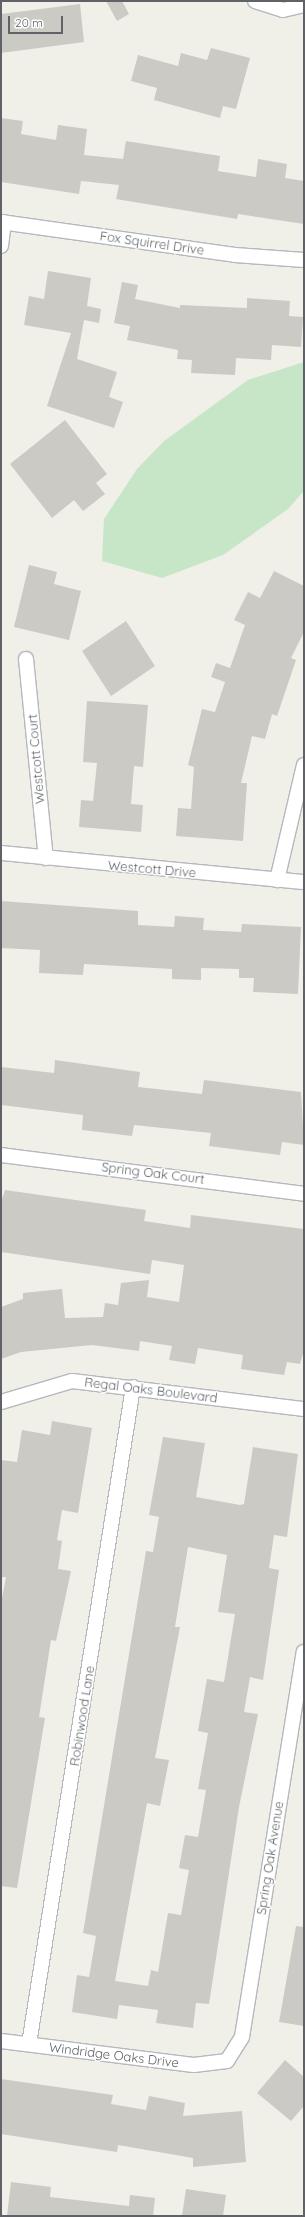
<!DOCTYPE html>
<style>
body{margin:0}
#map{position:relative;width:305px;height:2217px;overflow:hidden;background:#f0efe8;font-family:Quicksand,sans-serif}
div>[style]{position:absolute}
.green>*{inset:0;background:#c7e6c7}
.building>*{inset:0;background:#cccac5}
.roads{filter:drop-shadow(1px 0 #b5b8bc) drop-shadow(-1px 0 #b5b8bc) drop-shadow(0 1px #b5b8bc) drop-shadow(0 -1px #b5b8bc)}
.street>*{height:14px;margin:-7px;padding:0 7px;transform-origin:7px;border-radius:7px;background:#fff}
span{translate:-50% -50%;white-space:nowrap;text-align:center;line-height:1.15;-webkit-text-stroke:3px #fff;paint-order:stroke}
.street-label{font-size:13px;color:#5f6367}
.frame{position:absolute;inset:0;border:2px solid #5f6367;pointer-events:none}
.scale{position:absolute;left:8px;top:16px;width:55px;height:18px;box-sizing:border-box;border:2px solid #5f6367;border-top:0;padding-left:5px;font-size:12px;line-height:14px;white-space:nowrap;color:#5f6367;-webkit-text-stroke:3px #fff;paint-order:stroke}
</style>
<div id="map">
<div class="green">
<div style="clip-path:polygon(304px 362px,304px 491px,288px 509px,223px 555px,162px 578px,102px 561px,104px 519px,137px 469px,164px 441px,248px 380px)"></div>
</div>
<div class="building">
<div style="clip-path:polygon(106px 1px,122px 1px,129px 14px,117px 21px)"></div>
<div style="clip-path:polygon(80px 4px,84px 42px,1px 53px,1px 14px)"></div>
<div style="clip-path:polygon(211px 48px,250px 58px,236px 109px,223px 106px,220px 118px,154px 100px,157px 88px,131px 81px,138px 55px,178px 66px,181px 53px,207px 60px)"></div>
<div style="clip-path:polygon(1px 118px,23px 121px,21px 134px,56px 140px,58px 125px,87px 129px,84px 155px,123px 159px,126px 141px,220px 156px,218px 171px,256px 177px,258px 159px,287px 164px,285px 178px,304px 181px,304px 224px,238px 214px,237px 219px,116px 199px,119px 185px,81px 181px,79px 194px,1px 182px)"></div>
<div style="clip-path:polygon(48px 271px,91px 278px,87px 306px,101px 309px,99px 323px,84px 320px,77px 359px,117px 372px,109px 397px,123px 402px,114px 428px,47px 406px,71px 333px,24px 325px,29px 296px,44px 299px)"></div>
<div style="clip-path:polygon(122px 282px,138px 285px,135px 299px,180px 308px,180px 305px,247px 308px,247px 298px,290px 301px,289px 316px,303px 317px,301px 347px,272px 345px,271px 360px,236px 358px,235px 375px,191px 373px,192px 360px,177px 359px,178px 350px,127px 340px,130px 326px,114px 323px)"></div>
<div style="clip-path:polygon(65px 420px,107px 474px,96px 483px,105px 494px,83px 511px,74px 500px,52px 518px,10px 464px)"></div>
<div style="clip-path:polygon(29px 565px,57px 572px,54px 584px,81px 591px,69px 640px,14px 627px)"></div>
<div style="clip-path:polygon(274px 571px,304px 586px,304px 632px,291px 658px,296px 660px,277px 716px,272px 714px,265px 739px,252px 736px,241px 783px,247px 783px,243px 841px,176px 836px,178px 808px,191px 809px,194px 767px,188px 765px,202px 709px,215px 712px,225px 682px,211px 677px,216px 663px,230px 668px,245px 625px,234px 620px,248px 592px,260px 598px)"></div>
<div style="clip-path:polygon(126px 621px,155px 666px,111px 696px,82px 651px)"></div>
<div style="clip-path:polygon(87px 701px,148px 705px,143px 767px,134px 766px,131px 804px,143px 805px,141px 832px,79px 827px,81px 800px,93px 801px,97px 763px,83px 762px)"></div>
<div style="clip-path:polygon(1px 901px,138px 911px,138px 925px,174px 927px,175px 916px,204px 918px,203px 930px,241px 932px,242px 924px,301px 927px,298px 994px,253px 992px,254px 978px,239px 978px,239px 969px,201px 968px,201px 980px,172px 979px,172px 969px,84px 964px,83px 975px,39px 973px,40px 950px,1px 948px)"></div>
<div style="clip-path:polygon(55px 1060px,140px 1072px,138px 1087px,202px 1094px,204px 1080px,301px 1092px,304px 1145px,282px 1142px,280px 1155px,209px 1146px,211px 1133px,134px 1125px,132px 1136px,82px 1130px,83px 1115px,1px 1105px,1px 1067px,54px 1073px)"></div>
<div style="clip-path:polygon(5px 1190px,146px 1210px,144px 1221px,190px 1228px,191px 1215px,304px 1229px,304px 1350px,300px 1364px,287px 1362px,284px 1375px,254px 1371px,241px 1369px,243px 1355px,198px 1348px,195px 1364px,169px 1360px,172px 1346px,140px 1341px,139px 1351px,92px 1345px,21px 1352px,1px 1359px,1px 1307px,23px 1299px,23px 1293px,62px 1289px,65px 1318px,103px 1317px,105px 1303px,118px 1305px,121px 1283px,149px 1280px,147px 1297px,179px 1302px,184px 1265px,152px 1260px,150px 1274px,1px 1252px,1px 1202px)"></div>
<div style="clip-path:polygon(52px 1421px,92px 1428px,78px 1513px,62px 1510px,57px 1540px,62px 1541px,58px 1569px,71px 1571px,56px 1641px,51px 1640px,39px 1717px,45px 1718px,17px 1888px,1px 1886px,1px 1603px,6px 1577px,1px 1577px,1px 1460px,17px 1462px,22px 1430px,50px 1435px)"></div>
<div style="clip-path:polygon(evenodd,163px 1437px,205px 1443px,196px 1497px,240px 1505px,244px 1504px,253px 1447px,298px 1454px,287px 1537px,274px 1535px,269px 1568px,279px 1570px,263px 1680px,250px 1677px,244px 1712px,258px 1714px,239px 1807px,209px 2004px,196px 2003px,193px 2028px,156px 2023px,158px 2010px,119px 2005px,117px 2019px,72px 2012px,77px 1975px,89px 1977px,96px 1936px,83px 1933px,146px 1551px,153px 1552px,159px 1517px,149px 1515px,163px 1437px,188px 1547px,227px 1555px,218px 1612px,235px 1614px,224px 1682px,207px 1679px,198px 1731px,208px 1733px,198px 1789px,206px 1790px,198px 1837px,185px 1835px,179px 1868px,189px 1870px,181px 1915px,168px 1913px,158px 1972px,151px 1970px,148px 1986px,115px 1981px,147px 1803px,160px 1806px,169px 1760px,155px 1758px,180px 1627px,175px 1627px,188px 1547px)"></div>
<div style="clip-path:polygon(296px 1926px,304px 1927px,304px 2026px,279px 2022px)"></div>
<div style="clip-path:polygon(285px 2060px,304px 2077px,304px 2106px,291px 2121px,257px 2093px)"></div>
<div style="clip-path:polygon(1px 2079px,113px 2095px,111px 2104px,146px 2110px,149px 2096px,185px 2103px,183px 2116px,242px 2111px,246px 2162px,193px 2167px,193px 2158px,118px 2145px,117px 2152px,1px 2134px)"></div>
<div style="clip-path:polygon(11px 2182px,51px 2187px,50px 2197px,129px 2206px,130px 2195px,155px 2198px,153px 2216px,7px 2216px)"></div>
<div style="clip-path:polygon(186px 2189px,226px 2195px,223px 2216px,182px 2216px)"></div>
</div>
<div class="roads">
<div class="street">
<div style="left:255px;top:1px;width:29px;rotate:18deg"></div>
<div style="left:283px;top:10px;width:22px;rotate:-13deg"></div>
<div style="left:1px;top:222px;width:236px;rotate:8deg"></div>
<div style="left:235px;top:255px;width:69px;rotate:4.1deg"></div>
<div style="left:1px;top:246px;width:24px;rotate:-83deg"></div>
<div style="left:26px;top:659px;width:200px;rotate:84.3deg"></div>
<div style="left:1px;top:853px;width:304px;rotate:5.5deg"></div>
<div style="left:277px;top:880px;width:118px;rotate:-76.8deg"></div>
<div style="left:1px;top:1155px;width:305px;rotate:7.3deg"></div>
<div style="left:1px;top:1402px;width:74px;rotate:-16.5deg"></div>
<div style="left:72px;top:1381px;width:234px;rotate:6.9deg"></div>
<div style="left:1px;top:2041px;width:194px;rotate:7.1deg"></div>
<div style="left:194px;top:2065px;width:33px;rotate:-7deg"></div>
<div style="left:227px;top:2061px;width:28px;rotate:-58deg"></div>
<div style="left:242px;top:2037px;width:390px;rotate:-80.9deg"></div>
<div style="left:29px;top:2044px;width:665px;rotate:-81deg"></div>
</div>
</div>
<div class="street-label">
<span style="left:152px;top:243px;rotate:8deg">Fox Squirrel Drive</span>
<span style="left:36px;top:759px;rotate:-95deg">Westcott Court</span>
<span style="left:152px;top:869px;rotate:5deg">Westcott Drive</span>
<span style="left:153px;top:1173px;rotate:7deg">Spring Oak Court</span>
<span style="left:151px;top:1390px;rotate:7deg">Regal Oaks Boulevard</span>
<span style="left:82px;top:1716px;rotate:-81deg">Robinwood Lane</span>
<span style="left:270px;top:1858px;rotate:-81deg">Spring Oak Avenue</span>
<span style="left:114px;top:2055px;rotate:7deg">Windridge Oaks Drive</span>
</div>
<div class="frame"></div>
<div class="scale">20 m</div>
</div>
